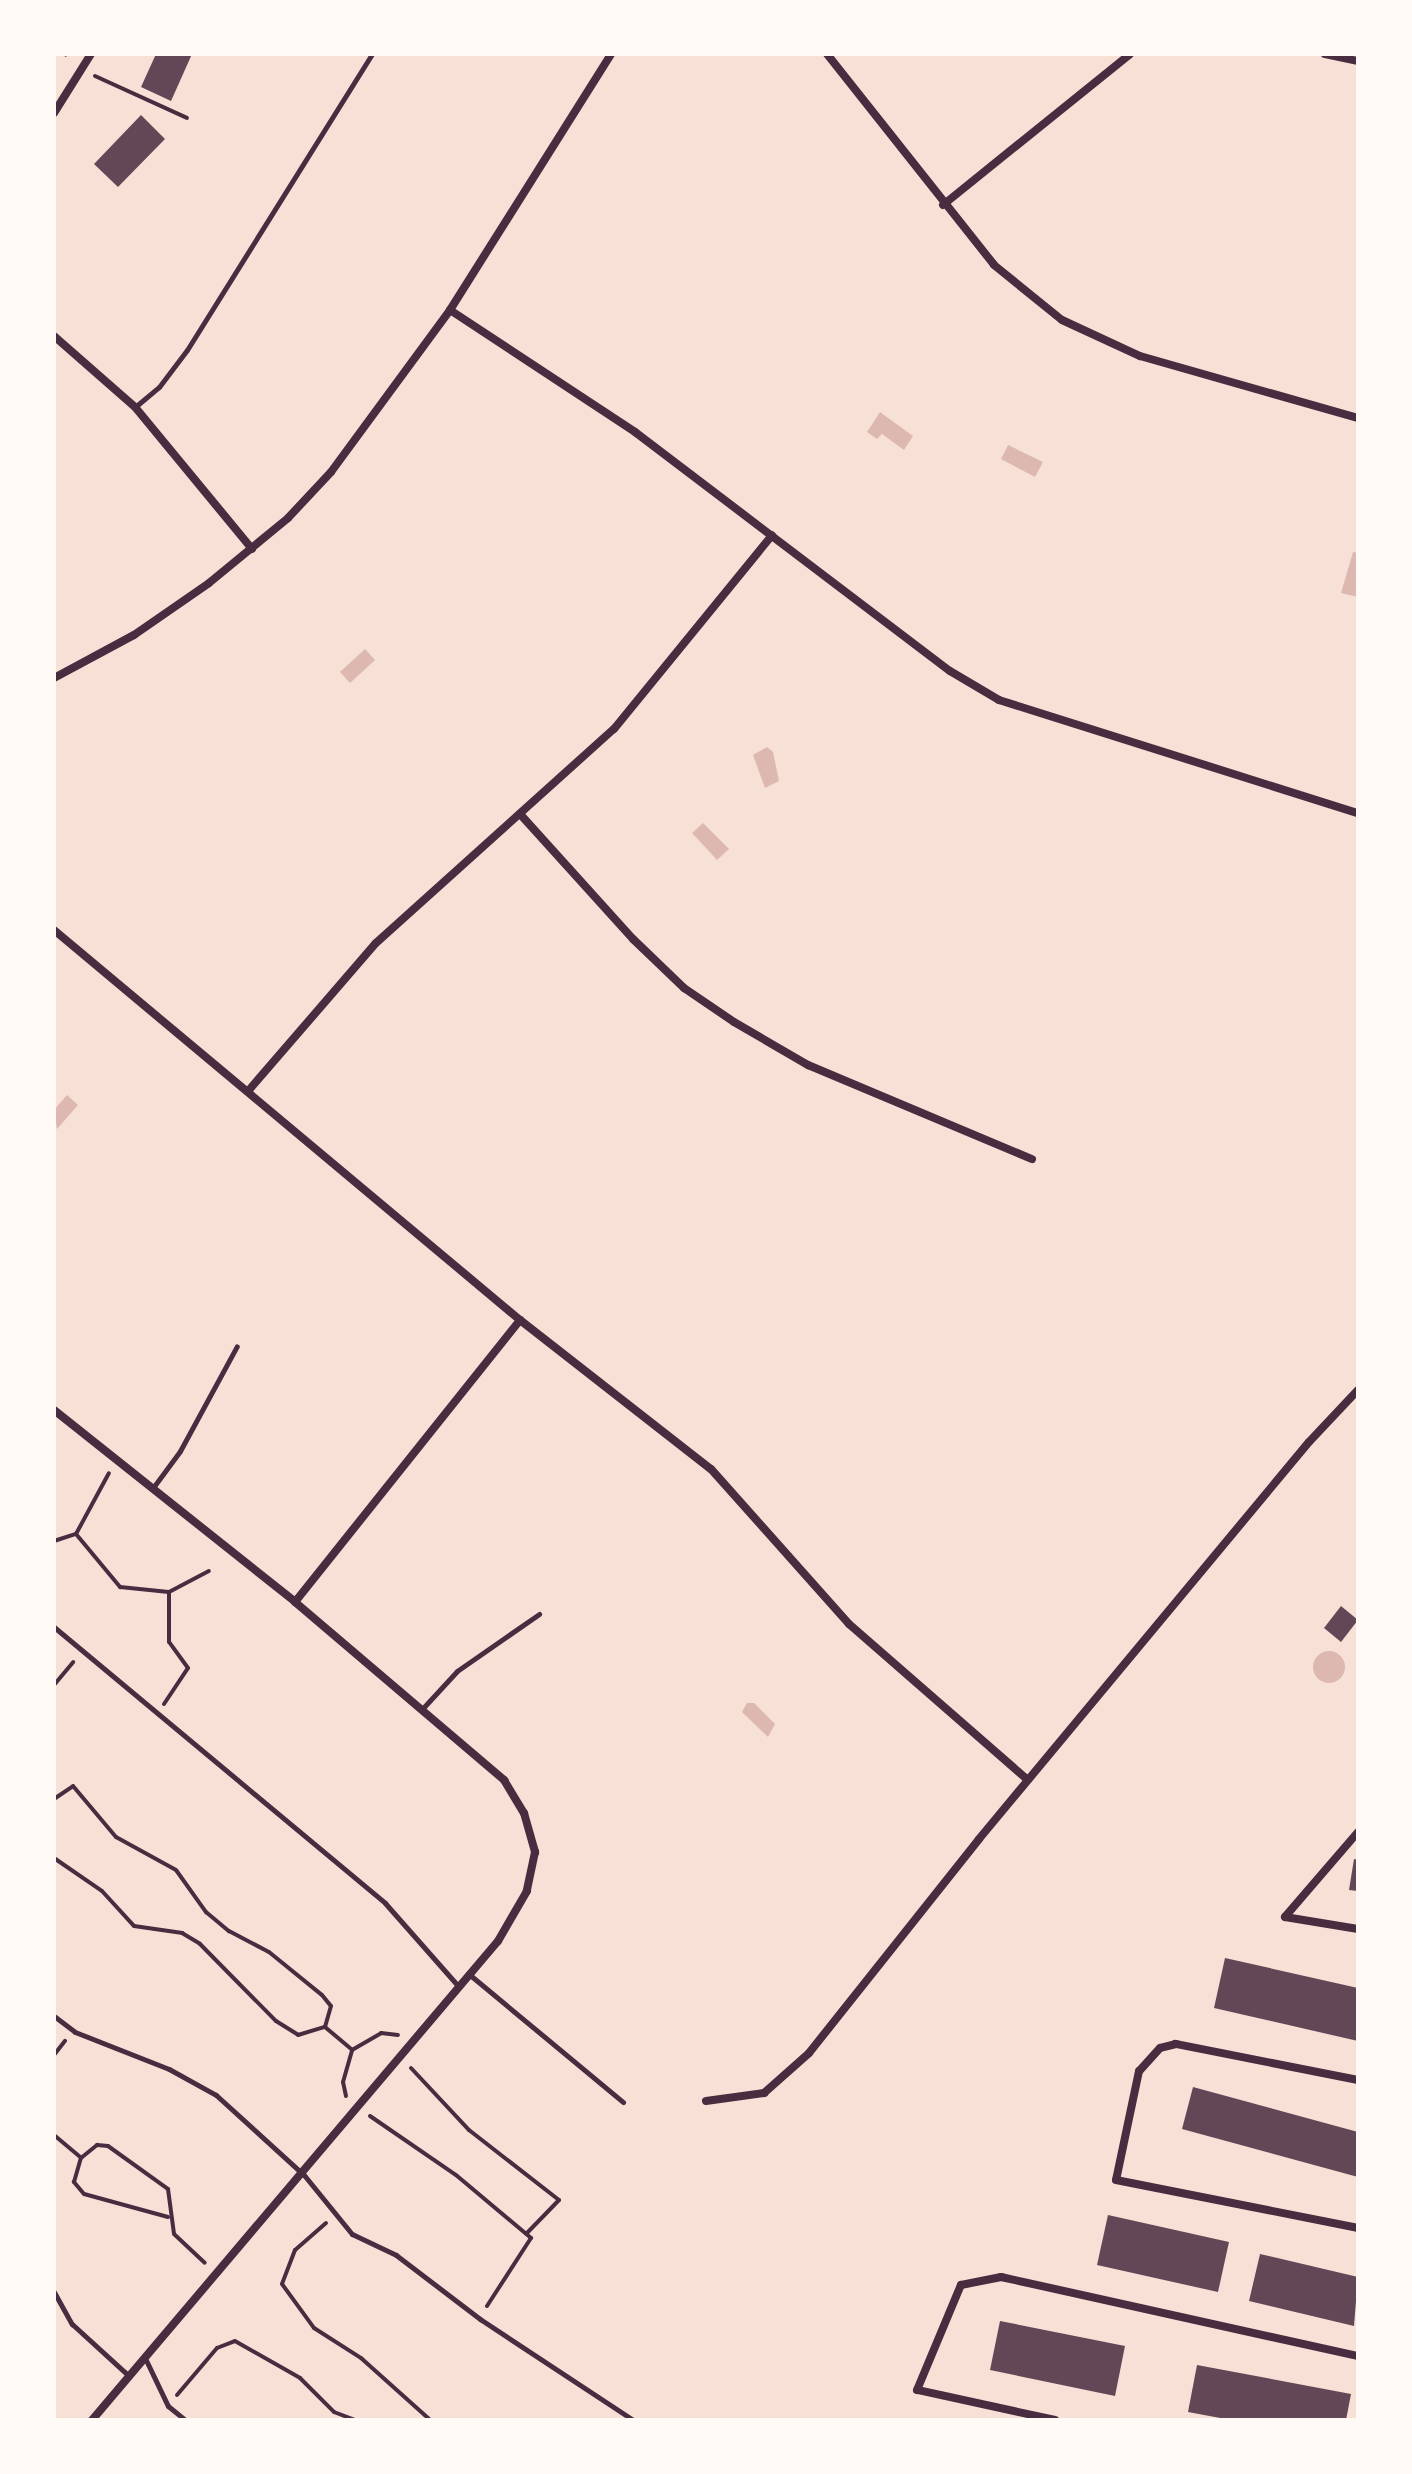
<!DOCTYPE html>
<style>
body{margin:0}
#map{position:relative;width:1412px;height:2474px;overflow:hidden;background:#f7e1d7;font-family:"Roboto Serif",serif}
div>[style]{position:absolute}
.water>*{inset:0;background:#dcb8b0}
.round{border-radius:50%}
.building>*{inset:0;background:#644757}
.path>*{height:4px;margin:-2px;padding:0 2px;transform-origin:2px;border-radius:2px;background:#4a2c40}
.service>*{height:5px;margin:-2.5px;padding:0 2.5px;transform-origin:2.5px;border-radius:2.5px;background:#4a2c40}
.minor>*{height:8px;margin:-4px;padding:0 4px;transform-origin:4px;border-radius:4px;background:#4a2c40}
span{translate:-50% -50%;white-space:nowrap;text-align:center;line-height:1.15;-webkit-text-stroke:8px #fffaf5;paint-order:stroke}
.frame{position:absolute;inset:0;border:56px solid #fffaf5;pointer-events:none}
</style>
<div id="map">
<div class="water">
<div style="clip-path:polygon(880px 412px,913px 436px,904px 450px,882px 434px,877px 439px,867px 432px)"></div>
<div style="clip-path:polygon(1008px 445px,1043px 462px,1035px 477px,1001px 459px)"></div>
<div style="clip-path:polygon(1353px 552px,1358px 553px,1358px 597px,1341px 593px)"></div>
<div style="clip-path:polygon(365px 649px,375px 660px,350px 683px,340px 672px)"></div>
<div style="clip-path:polygon(767px 747px,773px 752px,779px 781px,765px 788px,753px 755px)"></div>
<div style="clip-path:polygon(703px 823px,729px 849px,717px 860px,692px 833px)"></div>
<div style="clip-path:polygon(67px 1095px,78px 1105px,57px 1129px,54px 1110px)"></div>
<div class="round" style="left:1313px;top:1651px;width:32px;height:32px"></div>
<div style="clip-path:polygon(747px 1703px,754px 1703px,775px 1724px,768px 1737px,742px 1712px)"></div>
</div>
<div class="building">
<div style="clip-path:polygon(156px 54px,192px 54px,171px 101px,141px 87px)"></div>
<div style="clip-path:polygon(141px 115px,165px 139px,118px 187px,94px 164px)"></div>
<div style="clip-path:polygon(1341px 1606px,1358px 1620px,1341px 1642px,1324px 1628px)"></div>
<div style="clip-path:polygon(1354px 1859px,1358px 1860px,1358px 1891px,1349px 1890px)"></div>
<div style="clip-path:polygon(1225px 1958px,1358px 1988px,1358px 2041px,1214px 2008px)"></div>
<div style="clip-path:polygon(1193px 2087px,1358px 2132px,1358px 2177px,1182px 2129px)"></div>
<div style="clip-path:polygon(1108px 2215px,1229px 2242px,1218px 2292px,1097px 2265px)"></div>
<div style="clip-path:polygon(1260px 2254px,1358px 2277px,1354px 2326px,1249px 2301px)"></div>
<div style="clip-path:polygon(1000px 2321px,1125px 2346px,1115px 2396px,990px 2370px)"></div>
<div style="clip-path:polygon(1197px 2365px,1351px 2394px,1346px 2420px,1231px 2420px,1188px 2412px)"></div>
</div>
<div class="path">
<div style="left:65px;top:54px;width:1px;rotate:45deg"></div>
<div style="left:95px;top:76px;width:101px;rotate:24.5deg"></div>
<div style="left:76px;top:1534px;width:69px;rotate:50.3deg"></div>
<div style="left:120px;top:1587px;width:49px;rotate:5.8deg"></div>
<div style="left:169px;top:1592px;width:45px;rotate:-27.7deg"></div>
<div style="left:54px;top:1541px;width:23px;rotate:-18deg"></div>
<div style="left:76px;top:1534px;width:69px;rotate:-61.6deg"></div>
<div style="left:54px;top:1685px;width:30px;rotate:-50deg"></div>
<div style="left:164px;top:1704px;width:43px;rotate:-56.3deg"></div>
<div style="left:188px;top:1668px;width:32px;rotate:-126deg"></div>
<div style="left:169px;top:1642px;width:50px;rotate:-90deg"></div>
<div style="left:54px;top:1799px;width:23px;rotate:-34deg"></div>
<div style="left:73px;top:1786px;width:67px;rotate:49.9deg"></div>
<div style="left:116px;top:1837px;width:68px;rotate:28.8deg"></div>
<div style="left:176px;top:1870px;width:52px;rotate:54.5deg"></div>
<div style="left:206px;top:1912px;width:30px;rotate:40deg"></div>
<div style="left:229px;top:1931px;width:45px;rotate:27.7deg"></div>
<div style="left:269px;top:1952px;width:68px;rotate:39.1deg"></div>
<div style="left:322px;top:1995px;width:14px;rotate:51deg"></div>
<div style="left:331px;top:2006px;width:22px;rotate:106deg"></div>
<div style="left:54px;top:1858px;width:58px;rotate:34.5deg"></div>
<div style="left:102px;top:1891px;width:47px;rotate:47.6deg"></div>
<div style="left:134px;top:1926px;width:49px;rotate:8.3deg"></div>
<div style="left:182px;top:1933px;width:21px;rotate:31deg"></div>
<div style="left:200px;top:1944px;width:108px;rotate:45.4deg"></div>
<div style="left:276px;top:2021px;width:26px;rotate:32deg"></div>
<div style="left:298px;top:2035px;width:28px;rotate:-17deg"></div>
<div style="left:325px;top:2027px;width:35px;rotate:40deg"></div>
<div style="left:54px;top:2055px;width:18px;rotate:-52deg"></div>
<div style="left:411px;top:2068px;width:85px;rotate:46.9deg"></div>
<div style="left:469px;top:2130px;width:114px;rotate:37.9deg"></div>
<div style="left:559px;top:2200px;width:47px;rotate:134.1deg"></div>
<div style="left:346px;top:2096px;width:14px;rotate:-102deg"></div>
<div style="left:343px;top:2082px;width:33px;rotate:-74deg"></div>
<div style="left:352px;top:2050px;width:34px;rotate:-30deg"></div>
<div style="left:381px;top:2033px;width:17px;rotate:7deg"></div>
<div style="left:370px;top:2116px;width:104px;rotate:34.5deg"></div>
<div style="left:456px;top:2175px;width:98px;rotate:40deg"></div>
<div style="left:531px;top:2238px;width:81px;rotate:122.9deg"></div>
<div style="left:54px;top:2135px;width:35px;rotate:40deg"></div>
<div style="left:168px;top:2217px;width:87px;rotate:-164.7deg"></div>
<div style="left:84px;top:2194px;width:16px;rotate:-130deg"></div>
<div style="left:74px;top:2182px;width:25px;rotate:-74deg"></div>
<div style="left:81px;top:2158px;width:21px;rotate:-39deg"></div>
<div style="left:97px;top:2145px;width:11px;rotate:5deg"></div>
<div style="left:108px;top:2146px;width:74px;rotate:35.6deg"></div>
<div style="left:168px;top:2189px;width:45px;rotate:82.4deg"></div>
<div style="left:174px;top:2234px;width:42px;rotate:43.1deg"></div>
<div style="left:326px;top:2223px;width:41px;rotate:138.9deg"></div>
<div style="left:295px;top:2250px;width:36px;rotate:111deg"></div>
<div style="left:282px;top:2284px;width:54px;rotate:54deg"></div>
<div style="left:314px;top:2328px;width:56px;rotate:32.6deg"></div>
<div style="left:361px;top:2358px;width:93px;rotate:41.9deg"></div>
<div style="left:177px;top:2395px;width:62px;rotate:-49.6deg"></div>
<div style="left:217px;top:2348px;width:19px;rotate:-21deg"></div>
<div style="left:235px;top:2341px;width:75px;rotate:29.6deg"></div>
<div style="left:300px;top:2378px;width:48px;rotate:45deg"></div>
<div style="left:334px;top:2412px;width:22px;rotate:21deg"></div>
</div>
<div class="service">
<div style="left:135px;top:407px;width:31px;rotate:-40deg"></div>
<div style="left:159px;top:387px;width:46px;rotate:-52.9deg"></div>
<div style="left:187px;top:350px;width:349px;rotate:-58deg"></div>
<div style="left:152px;top:1489px;width:47px;rotate:-53.6deg"></div>
<div style="left:180px;top:1451px;width:119px;rotate:-61.5deg"></div>
<div style="left:54px;top:1627px;width:431px;rotate:39.8deg"></div>
<div style="left:385px;top:1903px;width:112px;rotate:48.6deg"></div>
<div style="left:423px;top:1708px;width:50px;rotate:-47.4deg"></div>
<div style="left:457px;top:1671px;width:100px;rotate:-34.8deg"></div>
<div style="left:470px;top:1975px;width:199px;rotate:39.7deg"></div>
<div style="left:54px;top:2016px;width:26px;rotate:37deg"></div>
<div style="left:75px;top:2032px;width:101px;rotate:21.5deg"></div>
<div style="left:169px;top:2069px;width:54px;rotate:29deg"></div>
<div style="left:216px;top:2095px;width:119px;rotate:42.3deg"></div>
<div style="left:304px;top:2175px;width:76px;rotate:50.9deg"></div>
<div style="left:352px;top:2234px;width:49px;rotate:25.5deg"></div>
<div style="left:396px;top:2255px;width:106px;rotate:37.3deg"></div>
<div style="left:480px;top:2319px;width:183px;rotate:33.4deg"></div>
<div style="left:54px;top:2292px;width:37px;rotate:61deg"></div>
<div style="left:72px;top:2324px;width:77px;rotate:42.4deg"></div>
<div style="left:145px;top:2358px;width:53px;rotate:64.4deg"></div>
<div style="left:168px;top:2406px;width:22px;rotate:39deg"></div>
</div>
<div class="minor">
<div style="left:827px;top:54px;width:269px;rotate:51.6deg"></div>
<div style="left:994px;top:265px;width:87px;rotate:39deg"></div>
<div style="left:1062px;top:320px;width:86px;rotate:24.8deg"></div>
<div style="left:1140px;top:356px;width:227px;rotate:15.9deg"></div>
<div style="left:1325px;top:54px;width:34px;rotate:12deg"></div>
<div style="left:54px;top:113px;width:70px;rotate:-57.9deg"></div>
<div style="left:943px;top:205px;width:240px;rotate:-38.9deg"></div>
<div style="left:450px;top:310px;width:222px;rotate:33.4deg"></div>
<div style="left:635px;top:432px;width:395px;rotate:37.2deg"></div>
<div style="left:950px;top:671px;width:57px;rotate:30.6deg"></div>
<div style="left:999px;top:700px;width:376px;rotate:17.5deg"></div>
<div style="left:54px;top:336px;width:108px;rotate:41.2deg"></div>
<div style="left:135px;top:407px;width:184px;rotate:50.5deg"></div>
<div style="left:54px;top:678px;width:91px;rotate:-28.3deg"></div>
<div style="left:134px;top:635px;width:91px;rotate:-34.7deg"></div>
<div style="left:209px;top:583px;width:102px;rotate:-39.4deg"></div>
<div style="left:288px;top:518px;width:63px;rotate:-46.9deg"></div>
<div style="left:331px;top:472px;width:201px;rotate:-53.7deg"></div>
<div style="left:450px;top:310px;width:302px;rotate:-57.8deg"></div>
<div style="left:520px;top:814px;width:169px;rotate:47.9deg"></div>
<div style="left:633px;top:939px;width:71px;rotate:43.9deg"></div>
<div style="left:684px;top:988px;width:60px;rotate:34.2deg"></div>
<div style="left:734px;top:1022px;width:86px;rotate:30.2deg"></div>
<div style="left:808px;top:1065px;width:243px;rotate:22.8deg"></div>
<div style="left:54px;top:930px;width:608px;rotate:39.93deg"></div>
<div style="left:520px;top:1320px;width:242px;rotate:38deg"></div>
<div style="left:711px;top:1469px;width:208px;rotate:48.3deg"></div>
<div style="left:849px;top:1624px;width:237px;rotate:41.1deg"></div>
<div style="left:249px;top:1090px;width:194px;rotate:-49.2deg"></div>
<div style="left:376px;top:943px;width:320px;rotate:-42deg"></div>
<div style="left:614px;top:729px;width:250px;rotate:-50.8deg"></div>
<div style="left:54px;top:1410px;width:308px;rotate:38.5deg"></div>
<div style="left:295px;top:1602px;width:275px;rotate:40.4deg"></div>
<div style="left:504px;top:1780px;width:39px;rotate:59deg"></div>
<div style="left:524px;top:1813px;width:41px;rotate:74.2deg"></div>
<div style="left:535px;top:1852px;width:40px;rotate:102deg"></div>
<div style="left:527px;top:1891px;width:58px;rotate:120.1deg"></div>
<div style="left:498px;top:1941px;width:628px;rotate:130.28deg"></div>
<div style="left:295px;top:1602px;width:361px;rotate:-51.4deg"></div>
<div style="left:1358px;top:1832px;width:112px;rotate:130.7deg"></div>
<div style="left:1285px;top:1917px;width:74px;rotate:9.3deg"></div>
<div style="left:1358px;top:2080px;width:186px;rotate:-168.8deg"></div>
<div style="left:1176px;top:2044px;width:16px;rotate:166deg"></div>
<div style="left:1160px;top:2048px;width:31px;rotate:132deg"></div>
<div style="left:1139px;top:2071px;width:111px;rotate:101.9deg"></div>
<div style="left:1116px;top:2180px;width:247px;rotate:11.2deg"></div>
<div style="left:706px;top:2101px;width:59px;rotate:-7.9deg"></div>
<div style="left:764px;top:2093px;width:60px;rotate:-41.6deg"></div>
<div style="left:809px;top:2053px;width:273px;rotate:-51.5deg"></div>
<div style="left:979px;top:1839px;width:516px;rotate:-50.27deg"></div>
<div style="left:1309px;top:1442px;width:71px;rotate:-46.7deg"></div>
<div style="left:1055px;top:2420px;width:141px;rotate:-167.7deg"></div>
<div style="left:917px;top:2390px;width:114px;rotate:-67.3deg"></div>
<div style="left:961px;top:2285px;width:41px;rotate:-11.3deg"></div>
<div style="left:1001px;top:2277px;width:366px;rotate:12.5deg"></div>
</div>
<div class="frame"></div>
</div>
